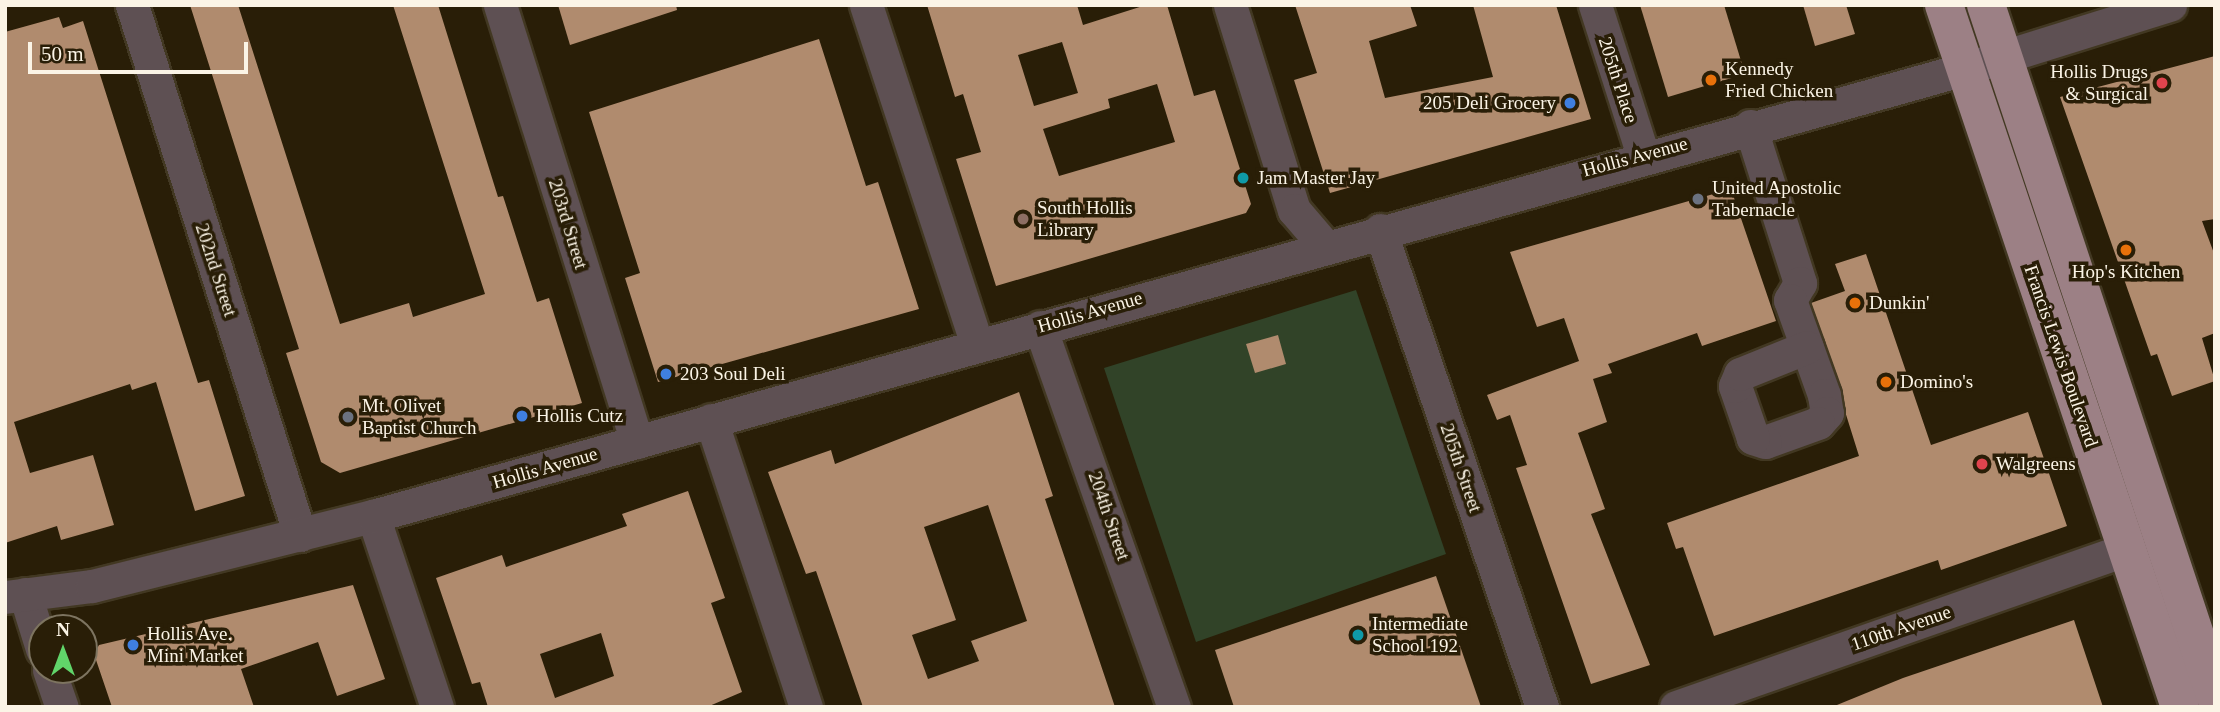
<!DOCTYPE html>
<style>
body{margin:0}
#map{position:relative;width:2220px;height:712px;overflow:hidden;background:#291e07;font-family:"Times New Roman",serif}
div>[style]{position:absolute}
.green>*{inset:0;background:#314328}
.building>*{inset:0;background:#b08b6e}
.roads{filter:drop-shadow(2px 0 #423822) drop-shadow(-2px 0 #423822) drop-shadow(0 2px #423822) drop-shadow(0 -2px #423822)}
.minor>*{height:33px;margin:-16.5px;padding:0 16.5px;transform-origin:16.5px;border-radius:16.5px;background:#5e5053}
.major>*{height:38px;margin:-19px;padding:0 19px;transform-origin:19px;border-radius:19px;background:#9c8085}
.dots>*{width:19px;height:19px;translate:-50% -50%;box-sizing:border-box;border:4px solid #291e07;border-radius:50%}
span{translate:-50% -50%;white-space:nowrap;text-align:center;line-height:1.15;-webkit-text-stroke:7px #291e07;paint-order:stroke}
.poi-label{font-size:19px;color:#fbf4e6}
.left{translate:0 -50%;text-align:left}
.right{translate:-100% -50%;text-align:right}
.street-label{font-size:19px;color:#fbf4e6}
.frame{position:absolute;inset:0;border:7px solid #fbf4e6;pointer-events:none}
.north{position:absolute;left:28px;top:614px;width:70px;height:70px;box-sizing:border-box;background:#291e07;border:2px solid #7d7460;border-radius:50%;rotate:0deg;font-size:19px;font-weight:700;line-height:28px;text-align:center;color:#fbf4e6}
.north::after{content:'';display:block;margin:auto;width:24px;height:32px;background:#61d56a;clip-path:polygon(50% 0,100% 100%,50% 72%,0 100%)}
.scale{position:absolute;left:28px;top:42px;width:220px;height:32px;box-sizing:border-box;border:4px solid #fbf4e6;border-top:0;padding-left:9px;font-size:21px;line-height:24px;white-space:nowrap;color:#fbf4e6;-webkit-text-stroke:5px #291e07;paint-order:stroke}
</style>
<div id="map">
<div class="green">
<div style="clip-path:polygon(1356px 290px,1446px 554px,1196px 642px,1104px 368px)"></div>
</div>
<div class="building">
<div style="clip-path:polygon(190px 5px,238px 5px,340px 324px,409px 303px,413px 317px,485px 294px,393px 5px,438px 5px,498px 197px,503px 196px,537px 302px,549px 298px,582px 403px,340px 473px,321px 462px,286px 353px,299px 349px)"></div>
<div style="clip-path:polygon(558px 5px,676px 5px,677px 10px,570px 45px)"></div>
<div style="clip-path:polygon(evenodd,927px 5px,1077px 5px,1083px 25px,1146px 5px,1167px 5px,1194px 96px,1215px 90px,1251px 204px,1246px 213px,996px 286px,956px 159px,981px 152px,963px 94px,955px 97px,927px 5px,1062px 42px,1078px 93px,1034px 106px,1018px 55px,1062px 42px,927px 5px,1157px 84px,1175px 142px,1059px 176px,1043px 129px,1110px 108px,1108px 99px,1157px 84px)"></div>
<div style="clip-path:polygon(1295px 5px,1410px 5px,1417px 26px,1369px 41px,1385px 98px,1493px 77px,1473px 5px,1556px 5px,1591px 119px,1330px 193px,1294px 80px,1317px 73px)"></div>
<div style="clip-path:polygon(1640px 5px,1724px 5px,1745px 74px,1668px 97px)"></div>
<div style="clip-path:polygon(1803px 5px,1846px 5px,1855px 34px,1815px 46px)"></div>
<div style="clip-path:polygon(59px 17px,63px 28px,83px 21px,198px 383px,209px 380px,245px 496px,195px 511px,156px 382px,132px 390px,130px 384px,14px 422px,30px 473px,93px 455px,114px 525px,61px 540px,57px 526px,5px 543px,5px 32px)"></div>
<div style="clip-path:polygon(819px 39px,866px 186px,878px 182px,919px 309px,658px 382px,625px 278px,640px 273px,589px 112px)"></div>
<div style="clip-path:polygon(2215px 56px,2215px 219px,2202px 221px,2215px 256px,2215px 333px,2202px 338px,2215px 381px,2172px 396px,2157px 354px,2151px 356px,2060px 97px)"></div>
<div style="clip-path:polygon(1731px 189px,1776px 321px,1702px 346px,1697px 333px,1608px 364px,1612px 373px,1593px 379px,1607px 422px,1578px 433px,1605px 509px,1591px 514px,1650px 665px,1591px 684px,1516px 468px,1527px 465px,1510px 415px,1497px 420px,1487px 395px,1579px 361px,1564px 318px,1537px 327px,1510px 252px)"></div>
<div style="clip-path:polygon(1866px 254px,1931px 445px,2028px 412px,2067px 526px,1941px 570px,1938px 560px,1714px 636px,1683px 547px,1676px 549px,1667px 523px,1859px 456px,1811px 303px,1845px 291px,1835px 264px)"></div>
<div style="clip-path:polygon(1278px 335px,1286px 364px,1255px 373px,1246px 344px)"></div>
<div style="clip-path:polygon(evenodd,1019px 392px,1053px 496px,1045px 499px,1115px 707px,863px 707px,816px 571px,806px 574px,768px 472px,831px 450px,835px 464px,1019px 392px,988px 505px,1027px 621px,971px 641px,979px 661px,928px 679px,912px 635px,956px 620px,924px 527px,988px 505px)"></div>
<div style="clip-path:polygon(evenodd,688px 491px,725px 598px,711px 603px,742px 692px,707px 707px,488px 707px,480px 682px,472px 684px,436px 578px,502px 555px,506px 567px,627px 526px,622px 514px,688px 491px,601px 633px,614px 676px,555px 698px,540px 654px,601px 633px)"></div>
<div style="clip-path:polygon(1436px 576px,1481px 707px,1234px 707px,1215px 650px)"></div>
<div style="clip-path:polygon(353px 585px,385px 679px,337px 696px,318px 642px,241px 669px,254px 707px,112px 707px,94px 654px,99px 645px)"></div>
<div style="clip-path:polygon(2074px 620px,2103px 707px,1832px 707px,1903px 678px)"></div>
</div>
<div class="roads">
<div class="minor">
<div style="left:132px;top:5px;width:556px;rotate:72.41deg"></div>
<div style="left:500px;top:5px;width:458px;rotate:72.6deg"></div>
<div style="left:866px;top:5px;width:357px;rotate:71.9deg"></div>
<div style="left:1230px;top:5px;width:215px;rotate:72.7deg"></div>
<div style="left:1294px;top:210px;width:46px;rotate:49.4deg"></div>
<div style="left:1595px;top:5px;width:157px;rotate:72.3deg"></div>
<div style="left:1750px;top:126px;width:165px;rotate:72.3deg"></div>
<div style="left:1800px;top:283px;width:20px;rotate:120deg"></div>
<div style="left:1790px;top:300px;width:101px;rotate:70.3deg"></div>
<div style="left:1824px;top:395px;width:18px;rotate:81deg"></div>
<div style="left:1827px;top:413px;width:13px;rotate:132deg"></div>
<div style="left:1818px;top:423px;width:56px;rotate:160.3deg"></div>
<div style="left:1765px;top:442px;width:13px;rotate:-162deg"></div>
<div style="left:1753px;top:438px;width:55px;rotate:-109.1deg"></div>
<div style="left:1735px;top:386px;width:13px;rotate:-67deg"></div>
<div style="left:1740px;top:374px;width:72px;rotate:-21.9deg"></div>
<div style="left:1380px;top:230px;width:504px;rotate:71.24deg"></div>
<div style="left:1040px;top:327px;width:403px;rotate:70.6deg"></div>
<div style="left:711px;top:420px;width:302px;rotate:71.7deg"></div>
<div style="left:373px;top:516px;width:201px;rotate:71.5deg"></div>
<div style="left:25px;top:594px;width:58px;rotate:72.8deg"></div>
<div style="left:5px;top:597px;width:88px;rotate:-7.2deg"></div>
<div style="left:92px;top:586px;width:290px;rotate:-14deg"></div>
<div style="left:373px;top:516px;width:1653px;rotate:-15.69deg"></div>
<div style="left:1964px;top:69px;width:216px;rotate:-17.3deg"></div>
<div style="left:49px;top:670px;width:39px;rotate:71deg"></div>
<div style="left:1676px;top:707px;width:478px;rotate:-19.3deg"></div>
</div>
<div class="major">
<div style="left:1944px;top:5px;width:741px;rotate:71.42deg"></div>
<div style="left:1986px;top:5px;width:727px;rotate:71.64deg"></div>
</div>
</div>
<div class="dots">
<div style="left:1711px;top:80px;background:#e8710a"></div>
<div style="left:2162px;top:83px;background:#e0444e"></div>
<div style="left:1570px;top:103px;background:#3f7fe0"></div>
<div style="left:1243px;top:178px;background:#0f9aa8"></div>
<div style="left:1698px;top:199px;background:#6b7280"></div>
<div style="left:1023px;top:219px;background:#8d6e63"></div>
<div style="left:2126px;top:250px;background:#e8710a"></div>
<div style="left:1855px;top:303px;background:#e8710a"></div>
<div style="left:666px;top:374px;background:#3f7fe0"></div>
<div style="left:1886px;top:382px;background:#e8710a"></div>
<div style="left:522px;top:416px;background:#3f7fe0"></div>
<div style="left:348px;top:417px;background:#6b7280"></div>
<div style="left:1982px;top:464px;background:#e0444e"></div>
<div style="left:1358px;top:635px;background:#0f9aa8"></div>
<div style="left:133px;top:645px;background:#3f7fe0"></div>
</div>
<div class="poi-label">
<span class="left" style="left:1725px;top:80px">Kennedy<br>Fried Chicken</span>
<span class="right" style="left:2148px;top:83px">Hollis Drugs<br>&amp; Surgical</span>
<span class="right" style="left:1556px;top:103px">205 Deli Grocery</span>
<span class="left" style="left:1257px;top:178px">Jam Master Jay</span>
<span class="left" style="left:1712px;top:199px">United Apostolic<br>Tabernacle</span>
<span class="left" style="left:1037px;top:219px">South Hollis<br>Library</span>
<span style="left:2126px;top:272px">Hop's Kitchen</span>
<span class="left" style="left:1869px;top:303px">Dunkin'</span>
<span class="left" style="left:680px;top:374px">203 Soul Deli</span>
<span class="left" style="left:1900px;top:382px">Domino's</span>
<span class="left" style="left:362px;top:417px">Mt. Olivet<br>Baptist Church</span>
<span class="left" style="left:536px;top:416px">Hollis Cutz</span>
<span class="left" style="left:1996px;top:464px">Walgreens</span>
<span class="left" style="left:1372px;top:635px">Intermediate<br>School 192</span>
<span class="left" style="left:147px;top:645px">Hollis Ave.<br>Mini Market</span>
</div>
<div class="street-label">
<span style="left:1618px;top:80px;rotate:72deg">205th Place</span>
<span style="left:1635px;top:157px;rotate:-15deg">Hollis Avenue</span>
<span style="left:568px;top:224px;rotate:73deg">203rd Street</span>
<span style="left:216px;top:270px;rotate:72deg">202nd Street</span>
<span style="left:1090px;top:312px;rotate:-16deg">Hollis Avenue</span>
<span style="left:2061px;top:356px;rotate:71deg">Francis Lewis Boulevard</span>
<span style="left:545px;top:468px;rotate:-16deg">Hollis Avenue</span>
<span style="left:1461px;top:468px;rotate:71deg">205th Street</span>
<span style="left:1109px;top:516px;rotate:71deg">204th Street</span>
<span style="left:1901px;top:628px;rotate:-19deg">110th Avenue</span>
</div>
<div class="frame"></div>
<div class="north">N</div>
<div class="scale">50 m</div>
</div>
